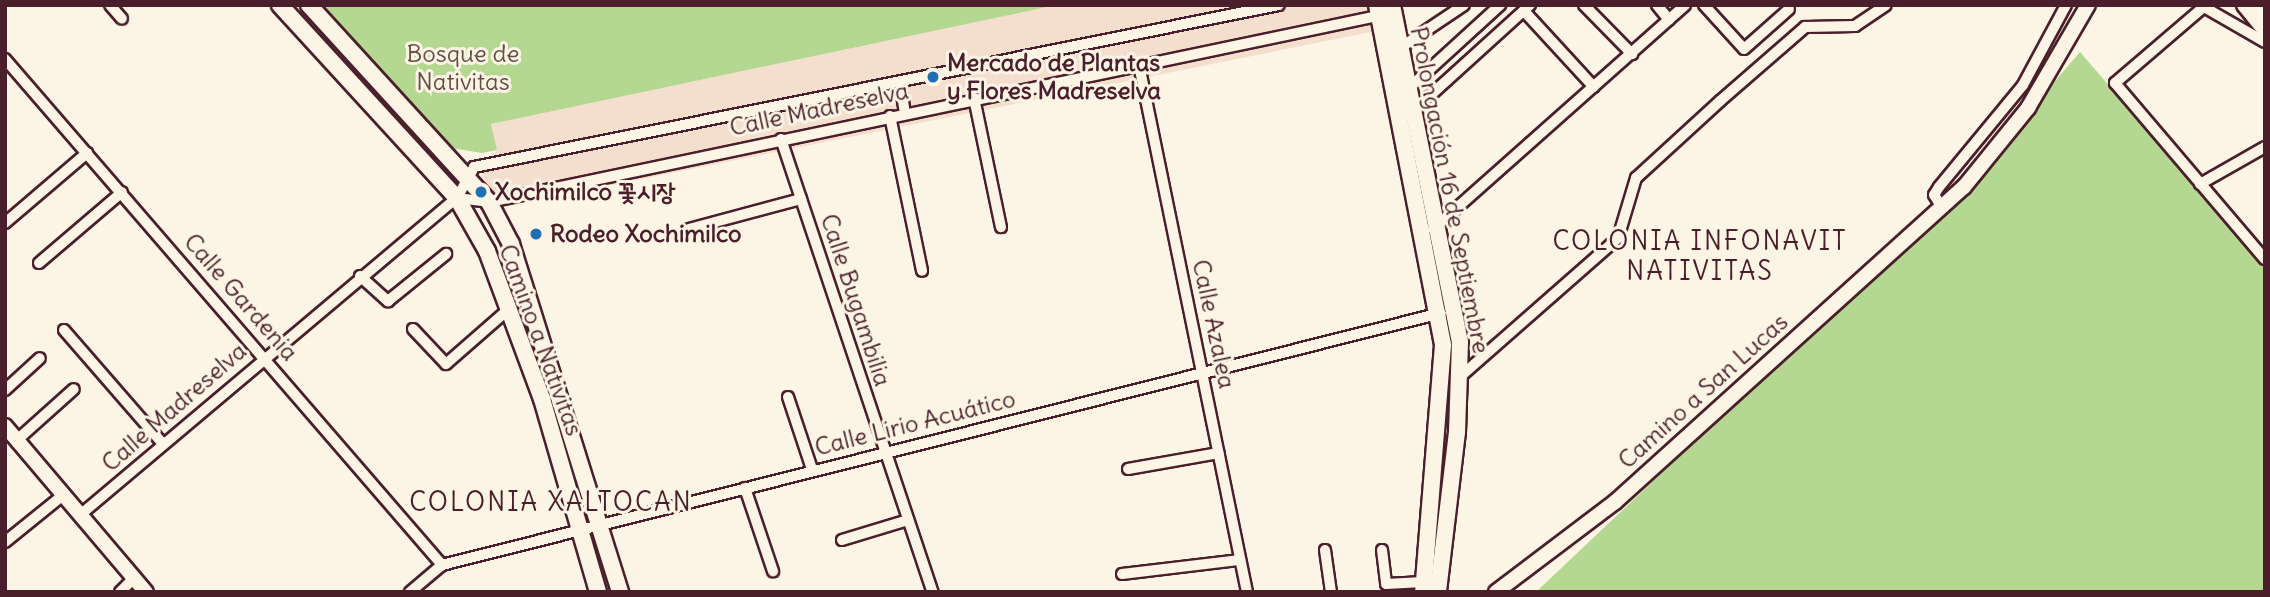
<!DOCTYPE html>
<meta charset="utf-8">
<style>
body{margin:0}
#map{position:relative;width:2270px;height:597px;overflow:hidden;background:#fcf5e5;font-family:Delius,"Poor Story",sans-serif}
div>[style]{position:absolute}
.built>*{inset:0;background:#f4dfce}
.green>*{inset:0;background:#b4d791}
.roads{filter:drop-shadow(2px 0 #4a1f2b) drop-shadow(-2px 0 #4a1f2b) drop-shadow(0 2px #4a1f2b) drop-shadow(0 -2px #4a1f2b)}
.minor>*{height:10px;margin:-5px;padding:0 5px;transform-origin:5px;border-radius:5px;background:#fcf5e5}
.tertiary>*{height:14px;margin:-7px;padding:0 7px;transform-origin:7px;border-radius:7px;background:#fcf5e5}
.secondary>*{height:16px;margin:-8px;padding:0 8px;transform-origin:8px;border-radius:8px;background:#fcf5e5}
.dots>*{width:19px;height:19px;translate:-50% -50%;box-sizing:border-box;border:4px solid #fcf5e5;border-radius:50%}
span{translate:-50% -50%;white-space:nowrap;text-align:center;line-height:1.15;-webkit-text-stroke:6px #fcf5e5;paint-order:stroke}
.park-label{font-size:24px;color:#644d44}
.poi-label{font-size:24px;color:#4a1f2b;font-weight:700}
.left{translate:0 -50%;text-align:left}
.street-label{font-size:24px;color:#4a1f2b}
.neighbourhood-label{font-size:26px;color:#4a1f2b;letter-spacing:2px}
.frame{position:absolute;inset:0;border:7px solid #4a1f2b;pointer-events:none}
</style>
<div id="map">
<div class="built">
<div style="clip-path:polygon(1057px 5px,1371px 5px,1376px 31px,503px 207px,487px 189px,482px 168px,497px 150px,491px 124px)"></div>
</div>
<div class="green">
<div style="clip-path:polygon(323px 5px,1057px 5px,491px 124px,497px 150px,482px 153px,451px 148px)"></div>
<div style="clip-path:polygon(2080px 52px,2265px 266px,2265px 592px,1536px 592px,1964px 187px)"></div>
</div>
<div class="roads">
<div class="minor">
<div style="left:110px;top:5px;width:18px;rotate:49deg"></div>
<div style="left:1584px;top:5px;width:69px;rotate:45.6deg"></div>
<div style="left:1657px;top:5px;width:19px;rotate:51deg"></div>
<div style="left:1704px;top:5px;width:59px;rotate:47.7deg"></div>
<div style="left:1744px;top:49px;width:60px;rotate:-41.6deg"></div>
<div style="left:2206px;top:5px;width:120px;rotate:139.4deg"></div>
<div style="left:2115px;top:83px;width:231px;rotate:49.6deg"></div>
<div style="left:2204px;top:7px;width:70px;rotate:29.8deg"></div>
<div style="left:1524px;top:11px;width:103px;rotate:47.4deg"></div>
<div style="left:1400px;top:48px;width:77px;rotate:-33.9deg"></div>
<div style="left:5px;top:59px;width:669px;rotate:49.18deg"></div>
<div style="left:1139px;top:65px;width:538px;rotate:78.42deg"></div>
<div style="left:900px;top:82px;width:30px;rotate:81deg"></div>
<div style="left:1408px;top:89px;width:125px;rotate:-42.4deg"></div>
<div style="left:974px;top:98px;width:132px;rotate:78.2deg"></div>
<div style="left:1413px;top:111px;width:158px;rotate:-42.2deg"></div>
<div style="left:890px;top:116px;width:158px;rotate:78.3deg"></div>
<div style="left:781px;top:139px;width:478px;rotate:71.5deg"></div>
<div style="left:2200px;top:184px;width:75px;rotate:-29.6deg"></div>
<div style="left:457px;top:198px;width:32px;rotate:7deg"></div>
<div style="left:489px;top:202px;width:912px;rotate:-11.83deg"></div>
<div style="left:1941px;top:206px;width:13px;rotate:-122deg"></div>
<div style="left:1934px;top:195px;width:9px;rotate:-58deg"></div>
<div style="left:1939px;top:187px;width:132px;rotate:-50.5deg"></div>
<div style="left:2023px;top:85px;width:91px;rotate:-61.7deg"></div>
<div style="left:5px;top:223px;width:108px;rotate:-40.5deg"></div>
<div style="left:689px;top:229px;width:116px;rotate:-15deg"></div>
<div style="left:1433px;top:229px;width:337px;rotate:-41.6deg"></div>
<div style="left:39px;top:263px;width:109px;rotate:-40.5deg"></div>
<div style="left:360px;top:276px;width:38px;rotate:42deg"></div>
<div style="left:388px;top:301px;width:75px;rotate:-39deg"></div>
<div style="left:413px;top:329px;width:48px;rotate:46.7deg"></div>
<div style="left:446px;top:364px;width:85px;rotate:-41.2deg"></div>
<div style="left:64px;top:330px;width:151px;rotate:49deg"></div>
<div style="left:1461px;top:376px;width:209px;rotate:-41.3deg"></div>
<div style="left:1618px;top:238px;width:63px;rotate:-73.3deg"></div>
<div style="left:1636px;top:178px;width:114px;rotate:-42.5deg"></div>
<div style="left:1720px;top:101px;width:113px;rotate:-41deg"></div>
<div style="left:1805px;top:27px;width:50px;rotate:-1.1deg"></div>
<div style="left:1855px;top:26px;width:37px;rotate:-34deg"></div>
<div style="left:5px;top:390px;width:47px;rotate:-42.4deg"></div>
<div style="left:788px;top:397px;width:76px;rotate:71.6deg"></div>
<div style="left:17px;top:440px;width:76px;rotate:-41.8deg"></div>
<div style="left:1128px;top:469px;width:92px;rotate:-10deg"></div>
<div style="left:745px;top:488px;width:88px;rotate:71.4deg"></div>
<div style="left:80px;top:515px;width:493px;rotate:-40.1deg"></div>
<div style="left:457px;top:198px;width:35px;rotate:-61deg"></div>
<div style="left:474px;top:167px;width:821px;rotate:-11.38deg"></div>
<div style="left:842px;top:540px;width:69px;rotate:-16.9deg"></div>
<div style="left:5px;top:542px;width:75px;rotate:-39deg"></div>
<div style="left:1325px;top:550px;width:42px;rotate:81.9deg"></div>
<div style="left:1382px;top:550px;width:34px;rotate:83deg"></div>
<div style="left:1386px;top:584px;width:37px;rotate:-3deg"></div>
<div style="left:1122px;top:574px;width:119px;rotate:-6.8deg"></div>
<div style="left:120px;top:592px;width:20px;rotate:-45deg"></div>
<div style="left:410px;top:592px;width:42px;rotate:-40.2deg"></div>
<div style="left:442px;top:565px;width:1030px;rotate:-14.16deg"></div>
</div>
<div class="tertiary">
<div style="left:2244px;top:5px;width:33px;rotate:51deg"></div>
<div style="left:2259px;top:5px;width:9px;rotate:49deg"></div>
<div style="left:5px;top:426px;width:218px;rotate:49.7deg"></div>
<div style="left:1496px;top:592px;width:149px;rotate:-37.1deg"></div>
<div style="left:1615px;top:502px;width:470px;rotate:-42.1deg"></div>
<div style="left:1964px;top:187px;width:102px;rotate:-51deg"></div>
<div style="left:2028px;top:108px;width:119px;rotate:-59.8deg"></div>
</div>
<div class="secondary">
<div style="left:280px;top:5px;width:262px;rotate:47.5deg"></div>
<div style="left:457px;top:198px;width:61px;rotate:60.5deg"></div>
<div style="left:487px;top:251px;width:158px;rotate:69.6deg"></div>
<div style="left:542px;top:399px;width:201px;rotate:73.8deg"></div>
<div style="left:309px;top:5px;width:267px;rotate:47.6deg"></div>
<div style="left:489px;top:202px;width:47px;rotate:62.4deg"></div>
<div style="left:511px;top:244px;width:365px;rotate:72.6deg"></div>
<div style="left:1377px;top:5px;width:346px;rotate:79deg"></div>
<div style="left:1443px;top:345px;width:248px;rotate:94.6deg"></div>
<div style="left:1392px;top:5px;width:344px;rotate:78.6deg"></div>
<div style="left:1460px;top:342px;width:90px;rotate:91.9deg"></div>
<div style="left:1457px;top:432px;width:161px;rotate:96.8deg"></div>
</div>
</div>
<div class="dots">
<div style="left:933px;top:77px;background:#1f6fb2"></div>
<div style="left:481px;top:192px;background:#1f6fb2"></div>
<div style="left:536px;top:234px;background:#1f6fb2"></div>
</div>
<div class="park-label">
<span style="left:463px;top:68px">Bosque de<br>Nativitas</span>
</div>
<div class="poi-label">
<span class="left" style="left:947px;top:77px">Mercado de Plantas<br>y Flores Madreselva</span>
<span class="left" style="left:495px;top:192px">Xochimilco 꽃시장</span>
<span class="left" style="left:550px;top:234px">Rodeo Xochimilco</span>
</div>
<div class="street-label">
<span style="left:819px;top:109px;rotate:-12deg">Calle Madreselva</span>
<span style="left:1450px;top:190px;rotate:79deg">Prolongación 16 de Septiembre</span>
<span style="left:241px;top:297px;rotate:49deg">Calle Gardenia</span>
<span style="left:856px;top:300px;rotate:72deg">Calle Bugambilia</span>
<span style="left:1214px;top:324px;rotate:78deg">Calle Azalea</span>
<span style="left:541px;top:340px;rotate:70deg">Camino a Nativitas</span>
<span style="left:1703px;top:391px;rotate:-42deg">Camino a San Lucas</span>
<span style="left:174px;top:407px;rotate:-41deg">Calle Madreselva</span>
<span style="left:915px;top:423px;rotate:-14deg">Calle Lirio Acuático</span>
</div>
<div class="neighbourhood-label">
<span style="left:1700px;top:256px">COLONIA INFONAVIT<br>NATIVITAS</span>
<span style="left:551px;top:502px">COLONIA XALTOCAN</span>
</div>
<div class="frame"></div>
</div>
